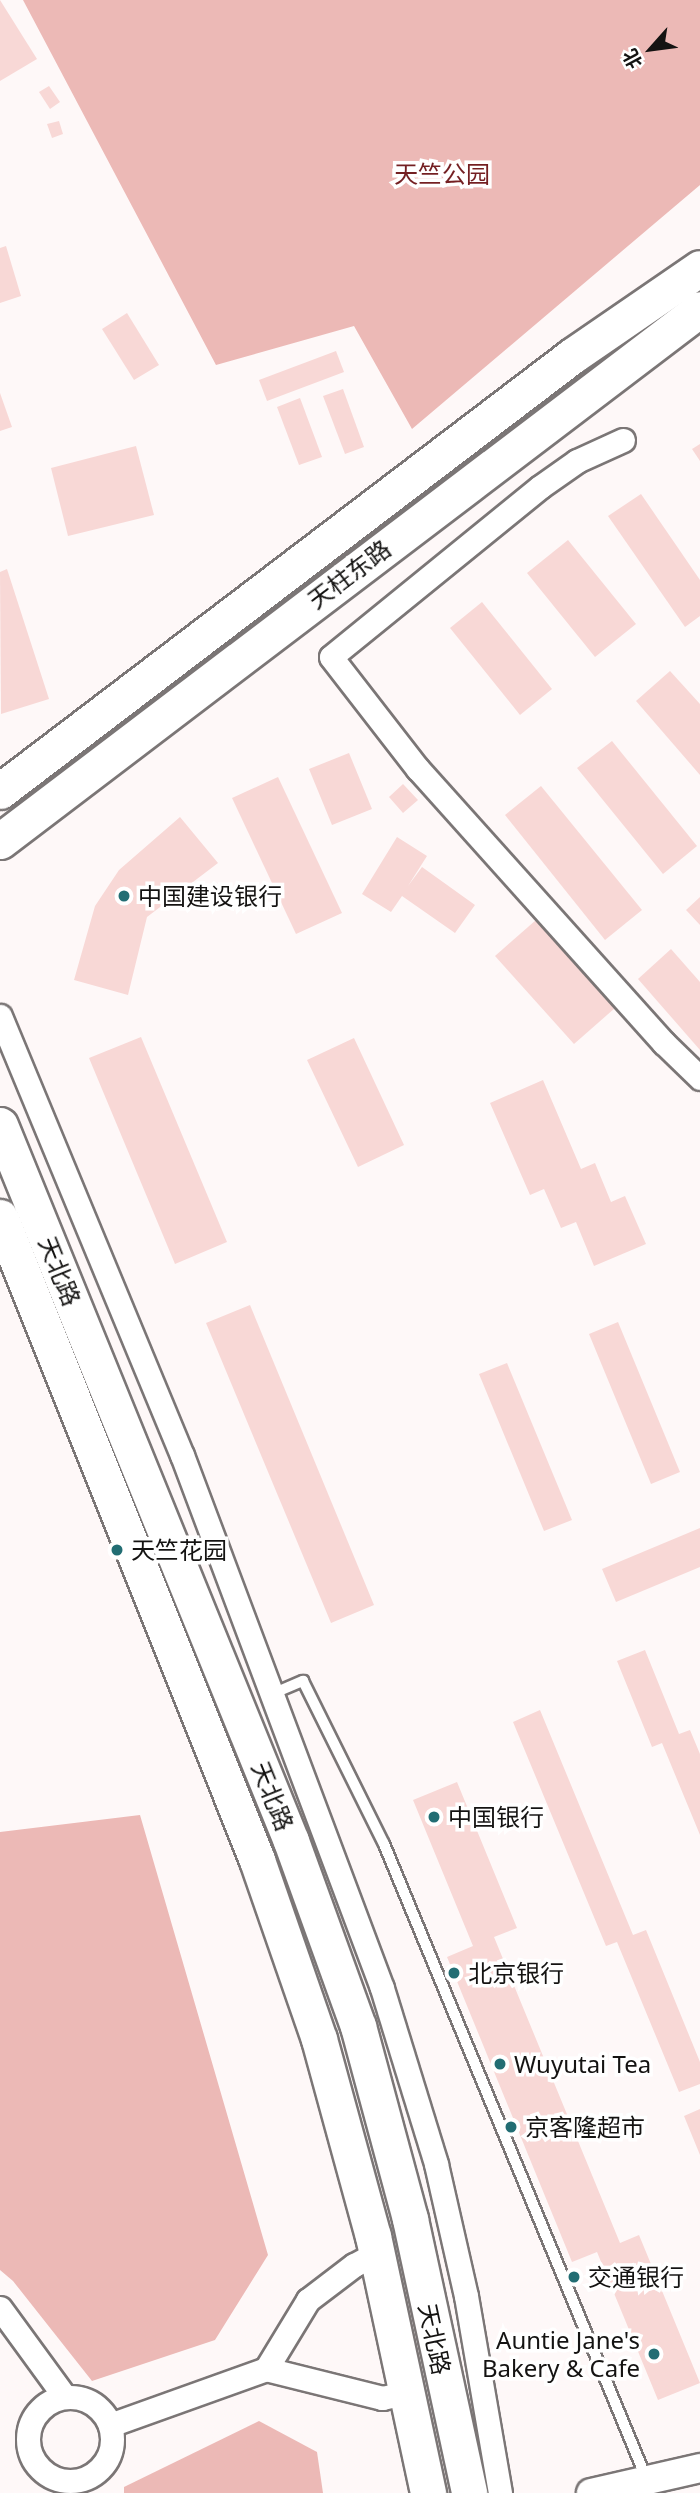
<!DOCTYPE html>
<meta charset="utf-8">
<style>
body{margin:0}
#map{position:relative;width:700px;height:2493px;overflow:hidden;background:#fef8f8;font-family:"Noto Sans","Noto Sans SC",sans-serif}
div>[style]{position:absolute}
.green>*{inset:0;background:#ecb9b6}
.building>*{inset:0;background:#f8d8d6}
.roads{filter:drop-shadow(2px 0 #7b7676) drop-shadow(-2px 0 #7b7676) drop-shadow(0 2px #7b7676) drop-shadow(0 -2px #7b7676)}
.service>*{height:10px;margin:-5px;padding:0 5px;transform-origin:5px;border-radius:5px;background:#fff}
.minor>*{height:23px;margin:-11.5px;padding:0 11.5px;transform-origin:11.5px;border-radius:11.5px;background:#fff}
.minor>.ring{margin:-11.5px;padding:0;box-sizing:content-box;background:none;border:23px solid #fff;border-radius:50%}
.tertiary>*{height:28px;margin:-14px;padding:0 14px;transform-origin:14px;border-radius:14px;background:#fff}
.primary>*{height:35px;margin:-17.5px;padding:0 17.5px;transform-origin:17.5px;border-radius:17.5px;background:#fff}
.dots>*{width:19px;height:19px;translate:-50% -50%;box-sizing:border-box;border:4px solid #fff;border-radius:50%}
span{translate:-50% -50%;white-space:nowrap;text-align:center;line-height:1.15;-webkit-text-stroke:7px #fff;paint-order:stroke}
.park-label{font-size:24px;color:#741f22}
.street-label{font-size:24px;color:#141312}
.poi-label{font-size:24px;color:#141312}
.left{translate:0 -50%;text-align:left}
.right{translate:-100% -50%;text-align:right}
.north{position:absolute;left:616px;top:14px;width:70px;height:70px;-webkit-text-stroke:5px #fff;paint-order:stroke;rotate:242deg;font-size:19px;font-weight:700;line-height:28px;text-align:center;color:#141312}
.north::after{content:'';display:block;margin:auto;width:24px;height:32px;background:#141312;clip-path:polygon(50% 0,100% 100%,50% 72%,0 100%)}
</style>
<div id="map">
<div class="green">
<div style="clip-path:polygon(23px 0,700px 0,700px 185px,412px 429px,354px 326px,216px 365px)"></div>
<div style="clip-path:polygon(140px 1815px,268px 2255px,215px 2340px,92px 2381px,13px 2281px,0 2270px,0 1832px)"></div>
<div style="clip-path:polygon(259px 2421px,317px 2452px,323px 2493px,124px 2493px,124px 2487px)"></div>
</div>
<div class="building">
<div style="clip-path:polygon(0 0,37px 59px,0 81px)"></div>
<div style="clip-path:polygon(49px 86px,60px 102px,50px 109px,39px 92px)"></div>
<div style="clip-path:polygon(59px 121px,63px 134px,52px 138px,47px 124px)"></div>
<div style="clip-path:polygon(6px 246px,21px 296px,0 303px,0 248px)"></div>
<div style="clip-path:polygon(127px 313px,159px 365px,134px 380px,102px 329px)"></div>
<div style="clip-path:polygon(336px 351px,344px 372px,267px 401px,259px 380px)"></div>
<div style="clip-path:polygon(343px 389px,364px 447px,345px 454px,323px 396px)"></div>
<div style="clip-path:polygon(0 393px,12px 427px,0 431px)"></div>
<div style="clip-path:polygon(300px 398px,322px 457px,299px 465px,277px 407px)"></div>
<div style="clip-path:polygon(700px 444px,700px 461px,692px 449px)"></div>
<div style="clip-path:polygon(136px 446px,154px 515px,68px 536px,51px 468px)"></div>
<div style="clip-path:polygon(641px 494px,700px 580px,700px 616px,685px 627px,608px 516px)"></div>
<div style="clip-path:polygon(568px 540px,636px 624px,595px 657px,527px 573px)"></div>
<div style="clip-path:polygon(7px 569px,49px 699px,1px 714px,0 572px)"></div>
<div style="clip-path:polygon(482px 602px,552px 689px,520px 715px,450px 628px)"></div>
<div style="clip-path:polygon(670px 671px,700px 704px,700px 775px,636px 701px)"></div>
<div style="clip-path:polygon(612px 741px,697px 846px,663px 874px,577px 768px)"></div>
<div style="clip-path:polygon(349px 753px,372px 809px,332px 825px,309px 769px)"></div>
<div style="clip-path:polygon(278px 777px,342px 913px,296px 934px,232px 798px)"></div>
<div style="clip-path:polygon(403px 784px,418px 800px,403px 813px,389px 797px)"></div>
<div style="clip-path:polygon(541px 786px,642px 910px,605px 940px,505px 815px)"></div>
<div style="clip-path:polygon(180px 817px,218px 863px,147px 917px,128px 995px,74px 980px,95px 906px,119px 870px)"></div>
<div style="clip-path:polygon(397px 837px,427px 856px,408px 886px,422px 867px,475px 905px,455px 933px,402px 896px,391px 912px,362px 894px)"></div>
<div style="clip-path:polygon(700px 897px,700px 925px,686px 910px)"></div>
<div style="clip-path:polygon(536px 920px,615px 1008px,574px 1044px,495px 956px)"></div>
<div style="clip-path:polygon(671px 949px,700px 982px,700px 1050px,638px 979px)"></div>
<div style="clip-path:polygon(141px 1037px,227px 1242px,175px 1264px,89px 1058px)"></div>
<div style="clip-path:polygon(354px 1038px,404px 1145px,358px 1167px,307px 1060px)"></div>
<div style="clip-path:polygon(543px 1080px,581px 1169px,595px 1163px,611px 1202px,625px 1196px,646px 1244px,594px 1266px,576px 1222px,561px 1228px,544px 1189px,530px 1195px,490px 1103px)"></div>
<div style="clip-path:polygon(250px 1305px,374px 1605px,331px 1623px,206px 1323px)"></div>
<div style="clip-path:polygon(618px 1322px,680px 1472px,651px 1484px,589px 1334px)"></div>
<div style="clip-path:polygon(507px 1363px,572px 1520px,544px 1531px,479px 1374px)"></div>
<div style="clip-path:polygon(700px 1528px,700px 1567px,616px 1602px,602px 1569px)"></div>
<div style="clip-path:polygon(645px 1650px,679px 1734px,690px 1730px,700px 1754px,700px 1835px,662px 1743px,652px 1747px,617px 1661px)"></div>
<div style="clip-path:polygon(540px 1710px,633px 1935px,646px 1930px,700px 2062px,700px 2084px,679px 2092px,617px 1942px,606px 1946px,513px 1722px)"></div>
<div style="clip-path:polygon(457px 1782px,517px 1928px,494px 1937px,620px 2243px,639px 2235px,700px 2383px,658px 2400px,597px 2252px,572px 2262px,447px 1957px,473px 1946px,413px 1800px)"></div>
<div style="clip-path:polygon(700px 2109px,700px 2155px,684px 2116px)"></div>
</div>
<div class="roads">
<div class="service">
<div style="left:272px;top:1694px;width:34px;rotate:-23deg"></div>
<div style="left:303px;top:1681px;width:182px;rotate:63.6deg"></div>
<div style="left:384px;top:1844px;width:688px;rotate:67.53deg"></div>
</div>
<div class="minor">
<div style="left:623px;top:440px;width:51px;rotate:155.5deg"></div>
<div style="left:577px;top:461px;width:45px;rotate:144.9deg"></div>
<div style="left:540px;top:487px;width:269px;rotate:140.9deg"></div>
<div style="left:331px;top:657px;width:142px;rotate:52.2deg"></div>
<div style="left:418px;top:769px;width:368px;rotate:48.1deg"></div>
<div style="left:664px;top:1043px;width:50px;rotate:44.2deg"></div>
<div style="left:0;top:1016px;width:475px;rotate:67.5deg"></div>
<div style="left:182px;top:1455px;width:569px;rotate:69.43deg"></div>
<div style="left:382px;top:1988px;width:184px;rotate:72.9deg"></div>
<div style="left:436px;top:2164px;width:135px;rotate:77.2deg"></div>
<div style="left:466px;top:2296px;width:200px;rotate:80.2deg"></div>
<div style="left:377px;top:2253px;width:26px;rotate:152deg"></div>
<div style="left:354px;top:2265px;width:58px;rotate:142.7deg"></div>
<div style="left:308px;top:2300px;width:81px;rotate:121.3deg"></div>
<div style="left:266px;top:2369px;width:120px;rotate:14deg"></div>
<div style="left:382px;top:2398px;width:25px;rotate:-12deg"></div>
<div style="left:0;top:2308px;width:110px;rotate:53.9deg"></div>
<div class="ring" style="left:28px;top:2397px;width:61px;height:61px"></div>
<div style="left:110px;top:2425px;width:166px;rotate:-19.7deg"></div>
</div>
<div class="tertiary">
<div style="left:591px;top:2493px;width:112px;rotate:-12.9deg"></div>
</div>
<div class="primary">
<div style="left:0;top:791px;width:719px;rotate:-37.25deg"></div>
<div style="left:572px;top:356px;width:155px;rotate:-34.5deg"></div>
<div style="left:0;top:841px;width:879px;rotate:-37.23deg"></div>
<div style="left:0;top:1125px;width:773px;rotate:67.88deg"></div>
<div style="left:291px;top:1841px;width:197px;rotate:70.1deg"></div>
<div style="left:358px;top:2026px;width:200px;rotate:74.9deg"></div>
<div style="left:410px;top:2219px;width:280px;rotate:77.8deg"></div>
<div style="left:0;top:1217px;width:692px;rotate:68.21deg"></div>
<div style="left:257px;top:1860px;width:189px;rotate:70.9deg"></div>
<div style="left:319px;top:2039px;width:204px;rotate:74.7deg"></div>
<div style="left:373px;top:2236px;width:263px;rotate:77.9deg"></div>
</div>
</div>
<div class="dots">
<div style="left:124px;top:896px;background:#226d73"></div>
<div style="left:117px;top:1550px;background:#226d73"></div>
<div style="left:434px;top:1817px;background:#226d73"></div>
<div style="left:454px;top:1973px;background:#226d73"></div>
<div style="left:500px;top:2064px;background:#226d73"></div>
<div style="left:511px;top:2127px;background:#226d73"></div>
<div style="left:574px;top:2277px;background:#226d73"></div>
<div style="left:654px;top:2354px;background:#226d73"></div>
</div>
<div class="park-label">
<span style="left:442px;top:174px">天竺公园</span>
</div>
<div class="street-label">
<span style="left:349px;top:574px;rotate:-37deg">天柱东路</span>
<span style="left:60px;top:1271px;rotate:68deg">天北路</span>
<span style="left:273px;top:1796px;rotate:68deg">天北路</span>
<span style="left:435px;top:2339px;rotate:78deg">天北路</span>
</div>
<div class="poi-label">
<span class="left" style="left:138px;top:896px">中国建设银行</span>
<span class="left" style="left:131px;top:1550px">天竺花园</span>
<span class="left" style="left:448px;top:1817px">中国银行</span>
<span class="left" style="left:468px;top:1973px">北京银行</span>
<span class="left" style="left:514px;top:2064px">Wuyutai Tea</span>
<span class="left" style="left:525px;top:2127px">京客隆超市</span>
<span class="left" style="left:588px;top:2277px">交通银行</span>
<span class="right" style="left:640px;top:2354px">Auntie Jane's<br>Bakery &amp; Cafe</span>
</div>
<div class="north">北</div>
</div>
